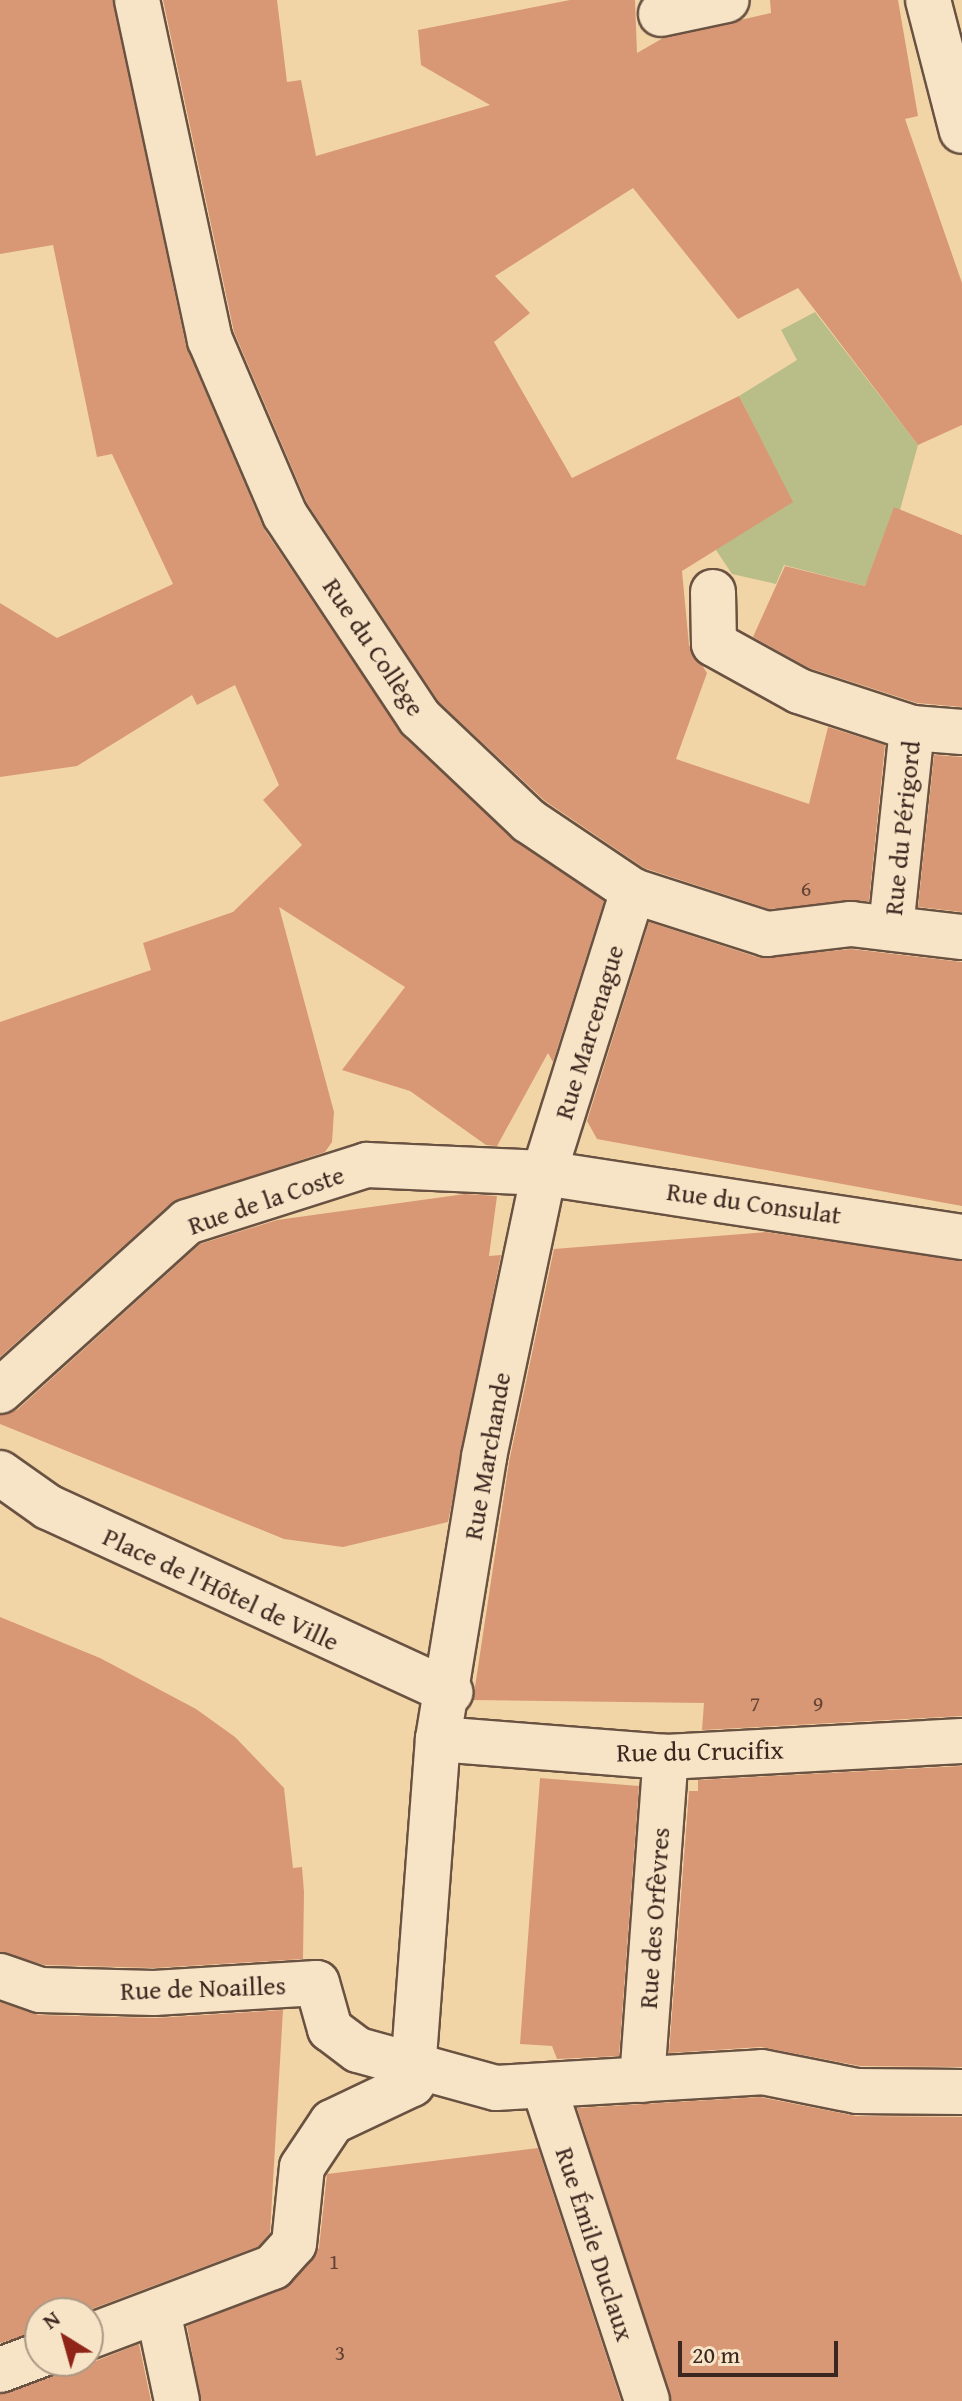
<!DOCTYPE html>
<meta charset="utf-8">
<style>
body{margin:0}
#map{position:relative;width:962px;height:2401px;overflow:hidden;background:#f2d5a7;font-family:"Gentium Book Plus",serif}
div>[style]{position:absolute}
.green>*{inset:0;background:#b9bd88}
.building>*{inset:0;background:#d99875}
.roads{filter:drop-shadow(2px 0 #6a5242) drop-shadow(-2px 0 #6a5242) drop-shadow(0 2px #6a5242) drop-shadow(0 -2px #6a5242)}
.street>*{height:44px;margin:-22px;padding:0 22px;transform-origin:22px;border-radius:22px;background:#f7e4c6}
span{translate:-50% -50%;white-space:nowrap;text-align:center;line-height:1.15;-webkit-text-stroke:6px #f7e4c6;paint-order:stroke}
.number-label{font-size:22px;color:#634335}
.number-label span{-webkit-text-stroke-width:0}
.street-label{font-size:26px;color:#3c2720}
.north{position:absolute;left:24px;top:2297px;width:80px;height:80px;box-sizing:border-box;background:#f7e4c6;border:2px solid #ac9884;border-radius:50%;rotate:323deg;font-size:22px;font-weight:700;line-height:32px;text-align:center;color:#3c2720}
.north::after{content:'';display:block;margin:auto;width:28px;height:36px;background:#8f2418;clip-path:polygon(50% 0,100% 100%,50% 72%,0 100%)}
.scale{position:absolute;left:678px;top:2341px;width:160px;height:36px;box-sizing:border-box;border:4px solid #3c2720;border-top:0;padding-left:10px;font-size:24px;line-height:28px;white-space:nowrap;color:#3c2720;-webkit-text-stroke:6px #f7e4c6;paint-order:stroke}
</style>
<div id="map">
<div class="green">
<div style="clip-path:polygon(815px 312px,918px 445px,900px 510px,865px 586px,784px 565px,776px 584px,732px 574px,716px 550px,769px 456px,739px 396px,797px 360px,781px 330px)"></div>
</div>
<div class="building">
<div style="clip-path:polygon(0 0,113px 0,186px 346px,264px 529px,403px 736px,512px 839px,604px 901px,553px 1062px,548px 1053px,497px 1146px,486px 1145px,410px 1091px,342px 1070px,405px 987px,279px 907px,334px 1112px,332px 1142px,325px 1152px,171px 1203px,0 1357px,0 1022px,151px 970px,143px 943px,233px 912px,302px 845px,263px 800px,279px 785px,235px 685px,197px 705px,192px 695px,77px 766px,0 777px,0 603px,57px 638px,173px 584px,112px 454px,97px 457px,53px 245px,0 254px)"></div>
<div style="clip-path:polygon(163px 0,277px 0,287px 82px,301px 80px,316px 156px,490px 105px,421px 65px,418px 30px,570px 0,635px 0,637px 53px,663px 38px,771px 13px,770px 0,898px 0,918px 116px,905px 119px,962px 283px,962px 425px,918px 445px,798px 288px,738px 319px,633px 188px,495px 276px,530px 313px,494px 342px,572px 478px,739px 396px,793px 502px,682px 571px,689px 645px,707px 673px,676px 759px,809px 804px,828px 727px,885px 745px,869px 901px,769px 909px,644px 868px,545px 801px,439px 702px,307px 503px,234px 332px)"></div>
<div style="clip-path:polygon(894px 507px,962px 535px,962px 707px,917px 703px,809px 668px,753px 637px,785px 566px,865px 586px)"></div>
<div style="clip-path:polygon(934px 755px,962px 757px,962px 912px,918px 907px)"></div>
<div style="clip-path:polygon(649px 922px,760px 958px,851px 949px,962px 962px,962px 1206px,597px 1139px,587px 1121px)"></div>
<div style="clip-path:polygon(465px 1194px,497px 1196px,489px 1256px,501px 1255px,448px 1522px,343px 1547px,284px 1539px,0 1424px,0 1415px,17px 1410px,200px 1244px,277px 1220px)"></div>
<div style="clip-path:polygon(766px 1232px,962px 1261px,962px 1716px,702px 1730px,704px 1703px,473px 1700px,509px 1462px,554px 1249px)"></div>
<div style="clip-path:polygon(0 1617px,100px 1658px,196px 1709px,235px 1737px,284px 1788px,293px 1868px,302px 1867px,304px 1892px,303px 1959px,154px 1968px,45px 1965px,0 1952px)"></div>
<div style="clip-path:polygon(962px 1766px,962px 2067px,860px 2066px,761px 2047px,669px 2053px,689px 1791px,698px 1791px,698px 1780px)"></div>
<div style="clip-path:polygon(540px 1778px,639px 1786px,619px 2056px,557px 2059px,552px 2046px,520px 2044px)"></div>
<div style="clip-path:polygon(0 2002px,39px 2015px,156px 2018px,283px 2010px,270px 2233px,259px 2246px,81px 2313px,40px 2313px,40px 2331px,0 2343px)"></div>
<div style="clip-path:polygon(760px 2097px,856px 2116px,962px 2117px,962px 2401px,671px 2401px,577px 2108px)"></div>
<div style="clip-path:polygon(538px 2148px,621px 2401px,201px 2401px,187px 2326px,291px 2284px,319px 2248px,327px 2174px)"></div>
<div style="clip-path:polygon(139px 2344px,151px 2401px,0 2401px,0 2394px,49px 2378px,64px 2361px,96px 2361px)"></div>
</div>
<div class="roads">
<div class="street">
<div style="left:137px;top:0;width:348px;rotate:77.9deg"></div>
<div style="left:210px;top:340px;width:190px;rotate:66.8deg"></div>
<div style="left:285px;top:515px;width:244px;rotate:56.4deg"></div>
<div style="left:420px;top:718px;width:150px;rotate:43.4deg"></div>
<div style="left:529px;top:821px;width:125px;rotate:33.9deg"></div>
<div style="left:633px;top:891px;width:141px;rotate:17.8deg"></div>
<div style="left:767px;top:934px;width:85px;rotate:-6.8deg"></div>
<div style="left:851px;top:924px;width:112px;rotate:6.7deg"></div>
<div style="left:928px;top:0;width:135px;rotate:75.5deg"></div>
<div style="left:661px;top:14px;width:67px;rotate:-12deg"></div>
<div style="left:713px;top:592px;width:52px;rotate:88.9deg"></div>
<div style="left:714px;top:644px;width:97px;rotate:28.9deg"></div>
<div style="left:799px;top:691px;width:119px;rotate:18.1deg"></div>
<div style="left:912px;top:728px;width:50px;rotate:4.6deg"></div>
<div style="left:891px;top:928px;width:201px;rotate:-84deg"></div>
<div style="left:0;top:1391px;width:252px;rotate:-42.1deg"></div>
<div style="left:187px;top:1222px;width:189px;rotate:-17.6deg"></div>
<div style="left:367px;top:1165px;width:177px;rotate:2.6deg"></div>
<div style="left:544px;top:1173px;width:423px;rotate:8.7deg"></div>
<div style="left:0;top:1473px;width:59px;rotate:35.3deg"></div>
<div style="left:48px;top:1507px;width:443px;rotate:24.7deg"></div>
<div style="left:438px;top:1739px;width:229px;rotate:4.5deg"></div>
<div style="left:666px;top:1757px;width:296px;rotate:-3.1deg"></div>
<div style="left:0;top:1976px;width:42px;rotate:19.3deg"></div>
<div style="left:40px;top:1990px;width:114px;rotate:1.5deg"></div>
<div style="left:154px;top:1993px;width:163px;rotate:-3.5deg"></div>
<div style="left:317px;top:1983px;width:48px;rotate:74.2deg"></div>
<div style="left:330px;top:2029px;width:35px;rotate:37deg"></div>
<div style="left:358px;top:2050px;width:143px;rotate:15.4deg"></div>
<div style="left:496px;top:2088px;width:266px;rotate:-3.4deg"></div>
<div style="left:762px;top:2072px;width:97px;rotate:11.3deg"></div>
<div style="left:857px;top:2091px;width:105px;rotate:0.5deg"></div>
<div style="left:642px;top:2080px;width:324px;rotate:-85.8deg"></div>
<div style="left:544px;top:2087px;width:330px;rotate:71.8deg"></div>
<div style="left:158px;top:2311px;width:92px;rotate:78.1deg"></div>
<div style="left:88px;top:2337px;width:198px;rotate:-20.7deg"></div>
<div style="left:273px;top:2267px;width:31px;rotate:-48deg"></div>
<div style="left:294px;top:2244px;width:77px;rotate:-84.1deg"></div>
<div style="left:302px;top:2167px;width:54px;rotate:-56.3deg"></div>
<div style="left:332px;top:2122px;width:89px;rotate:-25.4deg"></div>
<div style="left:412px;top:2084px;width:346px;rotate:-85.7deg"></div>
<div style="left:438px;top:1739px;width:286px;rotate:-80.7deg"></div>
<div style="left:484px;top:1457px;width:290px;rotate:-78.1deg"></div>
<div style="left:544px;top:1173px;width:296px;rotate:-72.5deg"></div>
<div style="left:0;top:2370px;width:43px;rotate:-20.6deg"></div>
</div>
</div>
<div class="number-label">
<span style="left:806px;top:889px">6</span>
<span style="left:755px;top:1704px">7</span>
<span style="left:818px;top:1704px">9</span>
<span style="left:334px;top:2262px">1</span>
<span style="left:340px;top:2353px">3</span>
</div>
<div class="street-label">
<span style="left:374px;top:647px;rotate:56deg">Rue du Collège</span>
<span style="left:902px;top:828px;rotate:-84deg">Rue du Périgord</span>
<span style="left:589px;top:1032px;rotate:-73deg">Rue Marcenague</span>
<span style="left:266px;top:1200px;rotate:-19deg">Rue de la Coste</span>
<span style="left:754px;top:1203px;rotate:8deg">Rue du Consulat</span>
<span style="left:487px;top:1456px;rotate:-80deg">Rue Marchande</span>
<span style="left:221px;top:1589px;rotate:25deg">Place de l'Hôtel de Ville</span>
<span style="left:700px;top:1751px;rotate:-1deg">Rue du Crucifix</span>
<span style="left:654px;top:1918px;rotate:-86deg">Rue des Orfèvres</span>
<span style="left:203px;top:1988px;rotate:-2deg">Rue de Noailles</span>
<span style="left:595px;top:2244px;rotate:72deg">Rue Émile Duclaux</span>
</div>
<div class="north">N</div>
<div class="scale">20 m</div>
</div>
